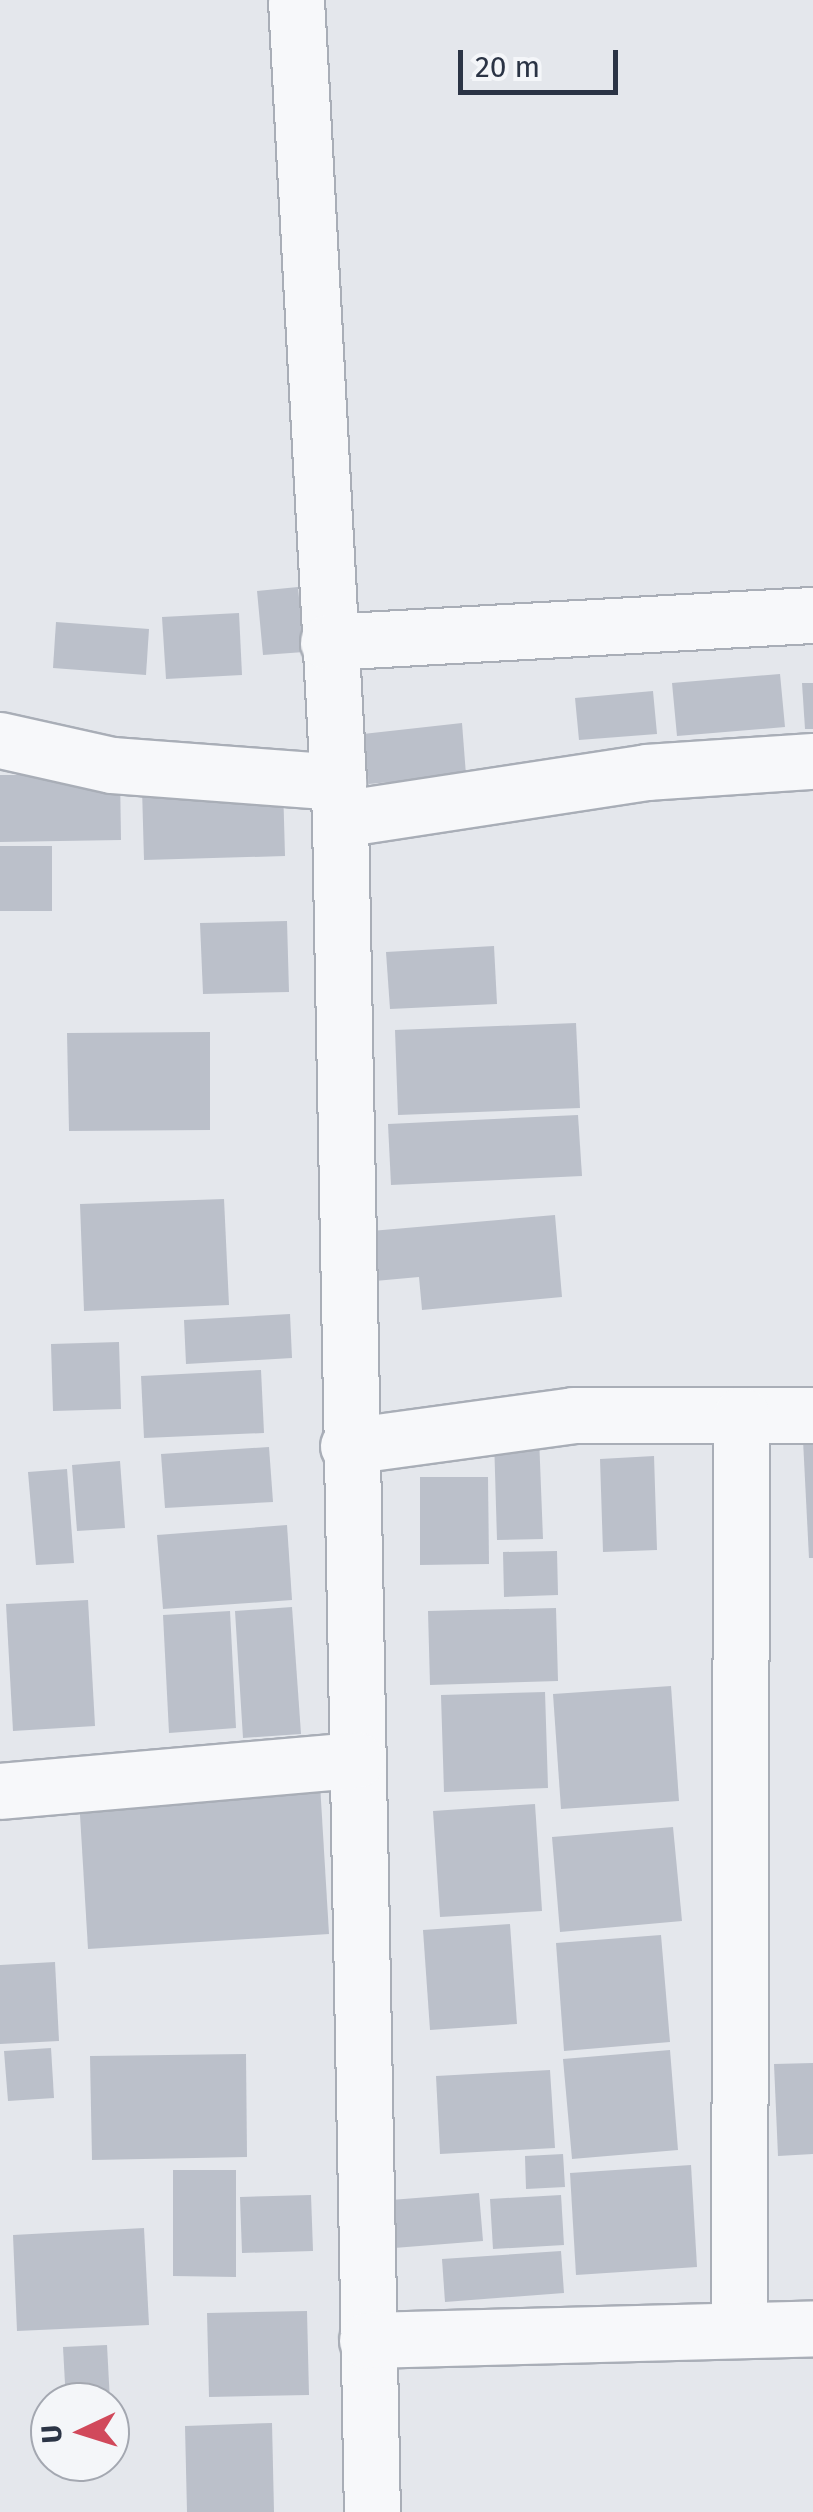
<!DOCTYPE html>
<style>
body{margin:0}
#map{position:relative;width:813px;height:2512px;overflow:hidden;background:#e4e7ec;font-family:"Fira Sans",sans-serif}
div>[style]{position:absolute}
.building>*{inset:0;background:#bbc0ca}
.roads{filter:drop-shadow(2px 0 #a9aeb7) drop-shadow(-2px 0 #a9aeb7) drop-shadow(0 2px #a9aeb7) drop-shadow(0 -2px #a9aeb7)}
.minor>*{height:55px;margin:-27.5px;padding:0 27.5px;transform-origin:27.5px;border-radius:27.5px;background:#f7f8fa}
span{translate:-50% -50%;white-space:nowrap;text-align:center;line-height:1.15;-webkit-text-stroke:8px #f4f6f9;paint-order:stroke}
.north{position:absolute;left:30px;top:2382px;width:100px;height:100px;box-sizing:border-box;background:#f4f6f9;border:2px solid #a4a8b1;border-radius:50%;rotate:266deg;font-size:28px;font-weight:700;line-height:40px;text-align:center;color:#2b3445}
.north::after{content:'';display:block;margin:auto;width:35px;height:45px;background:#d1495b;clip-path:polygon(50% 0,100% 100%,50% 72%,0 100%)}
.scale{position:absolute;left:458px;top:50px;width:160px;height:45px;box-sizing:border-box;border:5px solid #2b3445;border-top:0;padding-left:12px;font-size:30px;line-height:35px;white-space:nowrap;color:#2b3445;-webkit-text-stroke:8px #f4f6f9;paint-order:stroke}
</style>
<div id="map">
<div class="building">
<div style="clip-path:polygon(298px 587px,304px 652px,263px 655px,257px 591px)"></div>
<div style="clip-path:polygon(239px 613px,242px 675px,166px 679px,162px 617px)"></div>
<div style="clip-path:polygon(56px 622px,149px 629px,146px 675px,53px 668px)"></div>
<div style="clip-path:polygon(780px 674px,785px 727px,677px 736px,672px 683px)"></div>
<div style="clip-path:polygon(802px 683px,813px 683px,813px 729px,805px 729px)"></div>
<div style="clip-path:polygon(653px 691px,657px 734px,579px 740px,575px 698px)"></div>
<div style="clip-path:polygon(462px 723px,466px 775px,369px 784px,363px 734px)"></div>
<div style="clip-path:polygon(0 775px,120px 775px,121px 840px,0 842px)"></div>
<div style="clip-path:polygon(283px 785px,285px 856px,144px 860px,142px 788px)"></div>
<div style="clip-path:polygon(0 846px,52px 846px,52px 911px,0 911px)"></div>
<div style="clip-path:polygon(287px 921px,289px 992px,203px 994px,200px 923px)"></div>
<div style="clip-path:polygon(494px 946px,497px 1004px,390px 1009px,386px 952px)"></div>
<div style="clip-path:polygon(576px 1023px,580px 1108px,398px 1115px,395px 1030px)"></div>
<div style="clip-path:polygon(210px 1032px,210px 1130px,69px 1131px,67px 1033px)"></div>
<div style="clip-path:polygon(578px 1115px,582px 1176px,391px 1185px,388px 1124px)"></div>
<div style="clip-path:polygon(224px 1199px,229px 1305px,84px 1311px,80px 1204px)"></div>
<div style="clip-path:polygon(555px 1215px,562px 1297px,422px 1310px,419px 1277px,375px 1281px,371px 1231px)"></div>
<div style="clip-path:polygon(290px 1314px,292px 1358px,186px 1364px,184px 1320px)"></div>
<div style="clip-path:polygon(119px 1342px,121px 1409px,53px 1411px,51px 1344px)"></div>
<div style="clip-path:polygon(261px 1370px,264px 1433px,144px 1438px,141px 1376px)"></div>
<div style="clip-path:polygon(539px 1437px,543px 1539px,497px 1540px,494px 1438px)"></div>
<div style="clip-path:polygon(803px 1440px,813px 1440px,813px 1558px,809px 1558px)"></div>
<div style="clip-path:polygon(269px 1447px,273px 1502px,165px 1508px,161px 1454px)"></div>
<div style="clip-path:polygon(654px 1456px,657px 1550px,603px 1552px,600px 1459px)"></div>
<div style="clip-path:polygon(120px 1461px,125px 1528px,77px 1531px,72px 1465px)"></div>
<div style="clip-path:polygon(67px 1469px,74px 1563px,36px 1565px,28px 1472px)"></div>
<div style="clip-path:polygon(420px 1477px,488px 1477px,489px 1564px,420px 1565px)"></div>
<div style="clip-path:polygon(287px 1525px,292px 1600px,163px 1609px,157px 1535px)"></div>
<div style="clip-path:polygon(557px 1551px,558px 1595px,504px 1597px,503px 1552px)"></div>
<div style="clip-path:polygon(88px 1600px,95px 1726px,13px 1731px,6px 1604px)"></div>
<div style="clip-path:polygon(292px 1607px,301px 1734px,243px 1738px,235px 1611px)"></div>
<div style="clip-path:polygon(556px 1608px,558px 1681px,430px 1685px,428px 1611px)"></div>
<div style="clip-path:polygon(230px 1611px,236px 1728px,169px 1733px,163px 1615px)"></div>
<div style="clip-path:polygon(671px 1686px,679px 1801px,561px 1809px,553px 1694px)"></div>
<div style="clip-path:polygon(545px 1692px,548px 1788px,444px 1792px,441px 1695px)"></div>
<div style="clip-path:polygon(320px 1784px,329px 1934px,88px 1949px,79px 1798px)"></div>
<div style="clip-path:polygon(535px 1804px,542px 1911px,440px 1917px,433px 1811px)"></div>
<div style="clip-path:polygon(673px 1827px,682px 1921px,560px 1932px,552px 1837px)"></div>
<div style="clip-path:polygon(510px 1924px,517px 2024px,430px 2030px,423px 1930px)"></div>
<div style="clip-path:polygon(661px 1935px,670px 2042px,564px 2051px,556px 1943px)"></div>
<div style="clip-path:polygon(55px 1962px,59px 2041px,0 2044px,0 1965px)"></div>
<div style="clip-path:polygon(51px 2048px,54px 2098px,8px 2101px,4px 2051px)"></div>
<div style="clip-path:polygon(670px 2050px,678px 2150px,572px 2159px,563px 2059px)"></div>
<div style="clip-path:polygon(246px 2054px,247px 2157px,92px 2160px,90px 2056px)"></div>
<div style="clip-path:polygon(813px 2063px,813px 2154px,778px 2156px,774px 2064px)"></div>
<div style="clip-path:polygon(550px 2070px,555px 2148px,440px 2154px,436px 2076px)"></div>
<div style="clip-path:polygon(563px 2154px,565px 2187px,526px 2189px,525px 2156px)"></div>
<div style="clip-path:polygon(691px 2165px,697px 2267px,576px 2275px,570px 2173px)"></div>
<div style="clip-path:polygon(173px 2170px,236px 2170px,236px 2277px,173px 2276px)"></div>
<div style="clip-path:polygon(479px 2193px,483px 2241px,394px 2248px,391px 2200px)"></div>
<div style="clip-path:polygon(311px 2195px,313px 2251px,242px 2253px,240px 2197px)"></div>
<div style="clip-path:polygon(561px 2195px,564px 2245px,493px 2249px,490px 2199px)"></div>
<div style="clip-path:polygon(144px 2228px,149px 2325px,17px 2331px,13px 2235px)"></div>
<div style="clip-path:polygon(561px 2251px,564px 2293px,445px 2302px,442px 2259px)"></div>
<div style="clip-path:polygon(307px 2311px,309px 2395px,209px 2397px,207px 2313px)"></div>
<div style="clip-path:polygon(107px 2345px,110px 2402px,66px 2402px,63px 2347px)"></div>
<div style="clip-path:polygon(272px 2423px,274px 2512px,187px 2512px,185px 2426px)"></div>
</div>
<div class="roads">
<div class="minor">
<div style="left:296px;top:0;width:820px;rotate:86.92deg"></div>
<div style="left:340px;top:819px;width:1693px;rotate:88.92deg"></div>
<div style="left:328px;top:642px;width:486px;rotate:-3.2deg"></div>
<div style="left:0;top:740px;width:115px;rotate:12.6deg"></div>
<div style="left:112px;top:765px;width:227px;rotate:4.3deg"></div>
<div style="left:340px;top:819px;width:310px;rotate:-8.7deg"></div>
<div style="left:646px;top:772px;width:167px;rotate:-3.8deg"></div>
<div style="left:348px;top:1446px;width:227px;rotate:-7.8deg"></div>
<div style="left:573px;top:1415px;width:240px"></div>
<div style="left:0;top:1791px;width:358px;rotate:-5deg"></div>
<div style="left:739px;top:2330px;width:915px;rotate:-89.87deg"></div>
<div style="left:367px;top:2340px;width:446px;rotate:-1.5deg"></div>
</div>
</div>
<div class="north">U</div>
<div class="scale">20 m</div>
</div>
